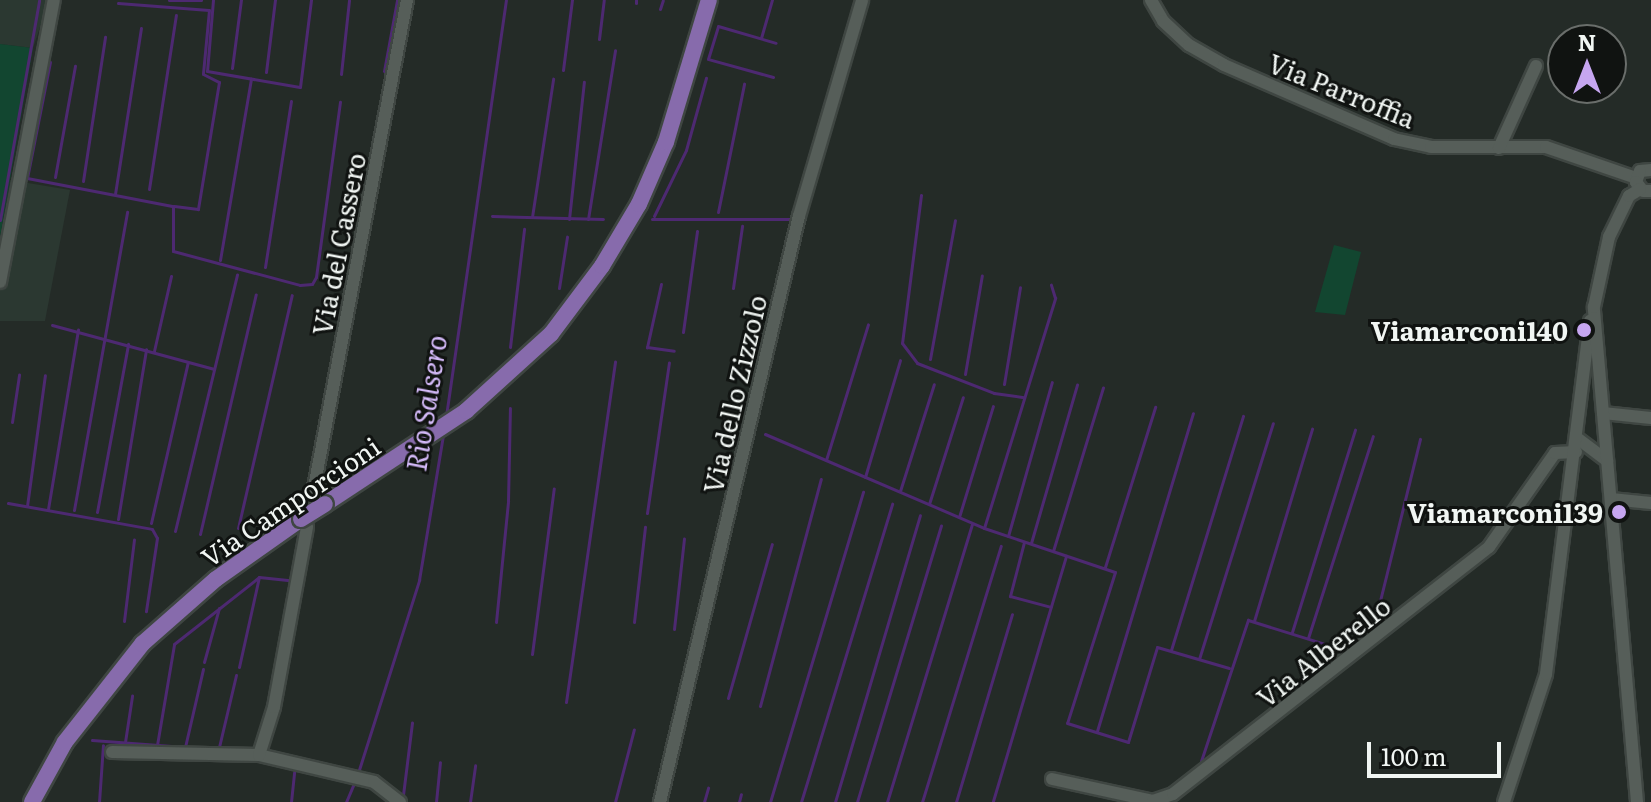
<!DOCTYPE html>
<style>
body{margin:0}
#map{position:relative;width:1651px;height:802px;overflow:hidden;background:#242b27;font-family:Literata,serif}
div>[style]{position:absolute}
.built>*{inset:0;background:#2b3831}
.green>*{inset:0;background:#124630}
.stream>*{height:3px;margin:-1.5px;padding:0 1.5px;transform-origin:1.5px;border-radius:1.5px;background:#4d2971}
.roads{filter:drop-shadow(2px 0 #3f4642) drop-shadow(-2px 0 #3f4642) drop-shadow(0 2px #3f4642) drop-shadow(0 -2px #3f4642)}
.minor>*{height:12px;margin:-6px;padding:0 6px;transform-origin:6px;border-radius:6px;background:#565e59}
.major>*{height:16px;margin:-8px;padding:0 8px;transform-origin:8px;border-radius:8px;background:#876bac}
.bridges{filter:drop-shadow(2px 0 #3f4642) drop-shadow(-2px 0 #3f4642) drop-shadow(0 2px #3f4642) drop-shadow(0 -2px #3f4642)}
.major-bridge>*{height:16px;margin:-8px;padding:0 8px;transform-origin:8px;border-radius:8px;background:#876bac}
.dots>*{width:22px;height:22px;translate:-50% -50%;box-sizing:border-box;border:4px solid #101311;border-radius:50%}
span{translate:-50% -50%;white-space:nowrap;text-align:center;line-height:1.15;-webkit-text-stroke:6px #101311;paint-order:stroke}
.street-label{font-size:26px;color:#f1f6f3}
.poi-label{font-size:26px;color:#f1f6f3;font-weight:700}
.right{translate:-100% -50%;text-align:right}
.water-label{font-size:28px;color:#d3b9f8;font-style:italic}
.north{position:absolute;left:1547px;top:24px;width:80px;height:80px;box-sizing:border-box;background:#101311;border:2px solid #6a6e6b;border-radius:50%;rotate:0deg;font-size:22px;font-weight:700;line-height:32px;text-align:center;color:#f1f6f3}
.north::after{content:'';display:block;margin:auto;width:28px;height:36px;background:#c6a6f0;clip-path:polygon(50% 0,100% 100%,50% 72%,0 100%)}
.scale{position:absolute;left:1367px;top:742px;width:134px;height:36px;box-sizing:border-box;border:4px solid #f1f6f3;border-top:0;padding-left:10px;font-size:24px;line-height:28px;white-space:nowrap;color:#f1f6f3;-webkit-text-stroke:6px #101311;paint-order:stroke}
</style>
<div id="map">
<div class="built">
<div style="clip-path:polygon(0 0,49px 0,33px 48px,0 44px)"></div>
<div style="clip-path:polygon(10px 180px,70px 190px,45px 321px,0 321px,0 237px)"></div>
</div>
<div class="green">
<div style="clip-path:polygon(0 44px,33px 48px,0 237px)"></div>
<div style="clip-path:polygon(1334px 245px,1361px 252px,1345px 315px,1315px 312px)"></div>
</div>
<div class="stream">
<div style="left:169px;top:0;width:32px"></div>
<div style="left:213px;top:0;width:71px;rotate:94.8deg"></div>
<div style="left:207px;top:71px;width:94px;rotate:9.8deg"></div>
<div style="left:300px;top:87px;width:88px;rotate:-82.8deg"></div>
<div style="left:118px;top:3px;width:91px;rotate:4.4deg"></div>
<div style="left:209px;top:10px;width:64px;rotate:95.4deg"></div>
<div style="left:203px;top:74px;width:18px;rotate:27deg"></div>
<div style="left:219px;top:82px;width:129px;rotate:99.4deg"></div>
<div style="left:198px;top:209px;width:24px;rotate:-173deg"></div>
<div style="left:636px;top:3px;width:3px;rotate:-90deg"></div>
<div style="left:660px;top:9px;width:9px;rotate:-72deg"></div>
<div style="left:761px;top:38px;width:40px;rotate:-74deg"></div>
<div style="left:599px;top:39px;width:39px;rotate:-83deg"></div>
<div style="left:50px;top:62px;width:118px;rotate:101.2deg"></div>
<div style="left:27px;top:178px;width:149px;rotate:10.9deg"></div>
<div style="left:173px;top:206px;width:45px;rotate:90deg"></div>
<div style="left:173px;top:251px;width:131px;rotate:15deg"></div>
<div style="left:300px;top:285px;width:12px;rotate:-5deg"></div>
<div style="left:312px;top:284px;width:8px;rotate:-60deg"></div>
<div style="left:316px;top:277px;width:177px;rotate:-82.2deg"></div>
<div style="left:232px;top:68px;width:69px;rotate:-82.5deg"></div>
<div style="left:563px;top:70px;width:71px;rotate:-82.7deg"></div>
<div style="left:384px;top:71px;width:72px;rotate:-79.6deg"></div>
<div style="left:266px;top:72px;width:73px;rotate:-82.9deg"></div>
<div style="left:341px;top:74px;width:74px;rotate:-83.8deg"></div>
<div style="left:773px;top:77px;width:67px;rotate:-164.5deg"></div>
<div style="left:708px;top:59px;width:34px;rotate:-73deg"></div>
<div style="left:718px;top:26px;width:60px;rotate:16.3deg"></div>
<div style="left:55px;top:177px;width:113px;rotate:-79.8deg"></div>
<div style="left:83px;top:181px;width:146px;rotate:-81.3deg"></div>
<div style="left:149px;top:189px;width:176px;rotate:-81.2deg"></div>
<div style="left:115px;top:194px;width:168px;rotate:-81.1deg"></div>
<div style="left:921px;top:195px;width:149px;rotate:97.3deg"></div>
<div style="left:902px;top:343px;width:25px;rotate:53deg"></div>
<div style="left:917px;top:363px;width:83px;rotate:21.3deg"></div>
<div style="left:994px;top:393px;width:30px;rotate:8deg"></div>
<div style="left:718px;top:212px;width:131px;rotate:-78.5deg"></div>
<div style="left:492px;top:216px;width:111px;rotate:1.5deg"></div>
<div style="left:654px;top:216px;width:73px;rotate:-64.1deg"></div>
<div style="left:686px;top:150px;width:75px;rotate:-74.5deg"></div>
<div style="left:532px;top:217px;width:140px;rotate:-81.3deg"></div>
<div style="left:569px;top:219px;width:138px;rotate:-83.8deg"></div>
<div style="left:588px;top:219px;width:171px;rotate:-80.9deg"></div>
<div style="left:652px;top:219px;width:138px"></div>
<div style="left:0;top:220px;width:223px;rotate:-79.9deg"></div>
<div style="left:220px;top:260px;width:184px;rotate:-80.3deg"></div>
<div style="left:265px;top:267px;width:168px;rotate:-81.1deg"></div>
<div style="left:661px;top:284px;width:65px;rotate:102.5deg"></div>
<div style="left:647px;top:347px;width:27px;rotate:8deg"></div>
<div style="left:559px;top:288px;width:52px;rotate:-81.1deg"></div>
<div style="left:733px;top:288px;width:63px;rotate:-81.7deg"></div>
<div style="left:52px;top:325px;width:168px;rotate:15.2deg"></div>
<div style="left:683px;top:332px;width:102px;rotate:-82.1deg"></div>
<div style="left:510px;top:347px;width:119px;rotate:-83.2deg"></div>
<div style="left:154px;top:351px;width:77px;rotate:-77.2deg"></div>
<div style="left:930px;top:359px;width:141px;rotate:-79.8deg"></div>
<div style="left:965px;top:374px;width:100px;rotate:-80.3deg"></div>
<div style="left:1004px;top:384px;width:98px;rotate:-80.6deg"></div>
<div style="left:446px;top:416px;width:420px;rotate:-81.8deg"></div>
<div style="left:12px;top:422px;width:48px;rotate:-81.5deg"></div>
<div style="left:765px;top:434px;width:238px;rotate:23.2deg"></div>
<div style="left:984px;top:528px;width:138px;rotate:18.6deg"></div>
<div style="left:1115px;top:572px;width:158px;rotate:107.6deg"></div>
<div style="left:1067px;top:723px;width:64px;rotate:17.3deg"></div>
<div style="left:1128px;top:742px;width:99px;rotate:-73deg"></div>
<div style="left:1157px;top:647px;width:75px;rotate:16.3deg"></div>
<div style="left:826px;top:460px;width:142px;rotate:-72.8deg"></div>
<div style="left:865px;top:477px;width:122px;rotate:-73.3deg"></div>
<div style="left:900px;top:491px;width:112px;rotate:-72.4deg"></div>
<div style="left:8px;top:503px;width:146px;rotate:10.2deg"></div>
<div style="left:152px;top:529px;width:10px;rotate:61deg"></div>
<div style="left:157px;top:538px;width:74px;rotate:98.6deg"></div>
<div style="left:929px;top:504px;width:112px;rotate:-72.4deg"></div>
<div style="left:27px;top:506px;width:132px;rotate:-82.2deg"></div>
<div style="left:48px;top:509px;width:182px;rotate:-80.5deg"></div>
<div style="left:74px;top:510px;width:303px;rotate:-79.9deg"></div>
<div style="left:97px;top:512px;width:171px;rotate:-79.5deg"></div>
<div style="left:647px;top:513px;width:152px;rotate:-81.7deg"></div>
<div style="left:959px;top:517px;width:116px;rotate:-73deg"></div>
<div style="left:118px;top:519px;width:172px;rotate:-80.6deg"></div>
<div style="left:151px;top:523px;width:165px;rotate:-77.1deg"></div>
<div style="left:238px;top:528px;width:239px;rotate:-77deg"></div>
<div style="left:984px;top:528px;width:241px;rotate:-72.8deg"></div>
<div style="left:1055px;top:298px;width:14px;rotate:-107deg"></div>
<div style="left:175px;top:531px;width:264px;rotate:-76.4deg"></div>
<div style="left:200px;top:534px;width:246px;rotate:-76.9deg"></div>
<div style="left:1008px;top:536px;width:160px;rotate:-74.1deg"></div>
<div style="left:1024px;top:542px;width:56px;rotate:104.5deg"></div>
<div style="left:1010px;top:596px;width:42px;rotate:15deg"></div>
<div style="left:1031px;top:543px;width:165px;rotate:-73.8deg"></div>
<div style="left:1053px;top:551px;width:171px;rotate:-73deg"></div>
<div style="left:1105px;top:567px;width:168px;rotate:-72.6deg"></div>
<div style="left:124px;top:621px;width:82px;rotate:-83deg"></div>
<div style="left:1254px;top:621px;width:201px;rotate:-73.2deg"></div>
<div style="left:496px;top:622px;width:122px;rotate:-84.3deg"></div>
<div style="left:508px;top:501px;width:93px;rotate:-88.8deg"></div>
<div style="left:634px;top:622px;width:96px;rotate:-83.4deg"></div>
<div style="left:674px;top:629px;width:91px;rotate:-83.7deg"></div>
<div style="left:1292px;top:632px;width:212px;rotate:-72.7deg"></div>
<div style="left:1372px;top:633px;width:200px;rotate:-76.1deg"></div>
<div style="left:1308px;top:638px;width:212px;rotate:-72.2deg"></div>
<div style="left:1171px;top:650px;width:245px;rotate:-72.9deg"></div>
<div style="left:532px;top:654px;width:167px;rotate:-82.5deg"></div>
<div style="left:1199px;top:659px;width:247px;rotate:-72.6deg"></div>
<div style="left:204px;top:662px;width:56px;rotate:-74.5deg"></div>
<div style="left:239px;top:667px;width:92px;rotate:-77.5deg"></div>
<div style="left:728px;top:698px;width:160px;rotate:-74.1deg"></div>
<div style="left:566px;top:702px;width:344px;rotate:-81.8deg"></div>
<div style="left:760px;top:706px;width:235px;rotate:-75deg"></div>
<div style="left:1097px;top:731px;width:332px;rotate:-73.2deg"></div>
<div style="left:92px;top:740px;width:93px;rotate:4.3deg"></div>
<div style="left:185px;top:747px;width:80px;rotate:-77deg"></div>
<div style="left:125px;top:742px;width:47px;rotate:-81.3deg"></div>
<div style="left:157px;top:745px;width:102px;rotate:-80.4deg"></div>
<div style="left:174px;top:644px;width:108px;rotate:-38.2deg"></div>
<div style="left:259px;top:577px;width:31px;rotate:6deg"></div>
<div style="left:219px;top:747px;width:74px;rotate:-76.7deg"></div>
<div style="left:1201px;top:761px;width:149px;rotate:-71.6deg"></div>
<div style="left:1248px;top:620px;width:108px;rotate:17.3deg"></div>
<div style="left:357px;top:776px;width:206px;rotate:-72.4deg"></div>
<div style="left:419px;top:580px;width:147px;rotate:-80.6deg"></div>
<div style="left:403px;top:795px;width:73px;rotate:-82.9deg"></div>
<div style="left:993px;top:801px;width:256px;rotate:-73.4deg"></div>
<div style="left:99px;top:802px;width:57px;rotate:-86deg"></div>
<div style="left:291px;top:802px;width:30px;rotate:-84deg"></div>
<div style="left:346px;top:802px;width:21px;rotate:-67deg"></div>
<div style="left:436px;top:802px;width:40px;rotate:-84.3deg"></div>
<div style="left:470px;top:802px;width:37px;rotate:-82deg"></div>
<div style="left:615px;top:802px;width:75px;rotate:-75.4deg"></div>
<div style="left:704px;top:802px;width:15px;rotate:-74deg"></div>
<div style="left:739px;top:802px;width:8px;rotate:-76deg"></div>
<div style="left:770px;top:802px;width:324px;rotate:-73.3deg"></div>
<div style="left:801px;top:802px;width:312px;rotate:-73deg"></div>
<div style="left:835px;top:802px;width:299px;rotate:-73.5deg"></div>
<div style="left:857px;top:802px;width:289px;rotate:-73.1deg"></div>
<div style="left:887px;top:802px;width:291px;rotate:-73deg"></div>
<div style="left:922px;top:802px;width:268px;rotate:-72.9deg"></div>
<div style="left:956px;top:802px;width:196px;rotate:-73.4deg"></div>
</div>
<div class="roads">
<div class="minor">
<div style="left:1151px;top:0;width:24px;rotate:60deg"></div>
<div style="left:1163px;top:21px;width:35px;rotate:43deg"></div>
<div style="left:1189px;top:45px;width:40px;rotate:29.7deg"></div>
<div style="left:1224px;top:65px;width:185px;rotate:23.5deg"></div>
<div style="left:1394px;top:139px;width:38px;rotate:12deg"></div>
<div style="left:1431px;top:147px;width:115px"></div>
<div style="left:1546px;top:147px;width:95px;rotate:19deg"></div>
<div style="left:1499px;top:148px;width:90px;rotate:-65.7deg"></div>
<div style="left:1651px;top:170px;width:11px;rotate:175deg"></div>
<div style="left:1640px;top:171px;width:12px;rotate:110deg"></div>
<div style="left:1636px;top:182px;width:11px;rotate:52deg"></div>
<div style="left:1643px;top:191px;width:8px"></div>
<div style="left:0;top:282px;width:287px;rotate:-79.2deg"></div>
<div style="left:1603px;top:413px;width:48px;rotate:5.9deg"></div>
<div style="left:1577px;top:438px;width:38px;rotate:37deg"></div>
<div style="left:312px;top:498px;width:507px;rotate:-79.2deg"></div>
<div style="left:1611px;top:499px;width:40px;rotate:5.7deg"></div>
<div style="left:112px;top:752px;width:147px;rotate:1.2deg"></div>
<div style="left:259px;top:755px;width:118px;rotate:13.2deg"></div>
<div style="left:374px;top:782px;width:33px;rotate:38deg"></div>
<div style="left:259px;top:755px;width:50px;rotate:-72.6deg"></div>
<div style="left:274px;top:707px;width:183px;rotate:-79.6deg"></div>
<div style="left:1052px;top:779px;width:103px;rotate:12.3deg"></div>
<div style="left:1153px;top:801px;width:21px;rotate:-19deg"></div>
<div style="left:1173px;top:794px;width:401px;rotate:-38deg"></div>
<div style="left:1489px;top:547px;width:115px;rotate:-54.9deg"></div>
<div style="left:1555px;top:453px;width:21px;rotate:-3deg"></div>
<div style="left:660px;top:802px;width:602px;rotate:-76.66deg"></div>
<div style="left:799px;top:216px;width:225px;rotate:-73.7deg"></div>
<div style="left:1504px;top:802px;width:135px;rotate:-71.8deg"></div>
<div style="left:1546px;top:674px;width:356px;rotate:-82.9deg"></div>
<div style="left:1637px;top:802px;width:497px;rotate:-95deg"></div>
<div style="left:1594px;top:307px;width:72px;rotate:-77.9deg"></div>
<div style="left:1609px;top:237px;width:46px;rotate:-64deg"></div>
<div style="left:1629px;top:196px;width:13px;rotate:-32deg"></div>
</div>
<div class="major">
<div style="left:325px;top:504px;width:169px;rotate:-33.4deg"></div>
<div style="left:466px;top:411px;width:115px;rotate:-42.2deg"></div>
<div style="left:551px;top:334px;width:85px;rotate:-53.1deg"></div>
<div style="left:602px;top:266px;width:72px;rotate:-59.2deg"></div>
<div style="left:639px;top:204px;width:68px;rotate:-66.5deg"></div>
<div style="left:666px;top:142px;width:148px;rotate:-73.2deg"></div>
<div style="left:32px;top:802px;width:68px;rotate:-61.2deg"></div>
<div style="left:65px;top:742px;width:125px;rotate:-51.8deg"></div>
<div style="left:142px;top:644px;width:98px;rotate:-41.3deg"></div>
<div style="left:216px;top:579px;width:104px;rotate:-35.2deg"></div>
</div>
</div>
<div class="bridges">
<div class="major-bridge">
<div style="left:301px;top:519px;width:28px;rotate:-32deg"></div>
</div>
</div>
<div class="dots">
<div style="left:1584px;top:330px;background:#c6a6f0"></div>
<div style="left:1619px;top:512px;background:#c6a6f0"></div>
</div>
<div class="street-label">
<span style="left:1342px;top:90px;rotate:22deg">Via Parroffia</span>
<span style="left:338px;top:244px;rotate:-79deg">Via del Cassero</span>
<span style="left:734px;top:394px;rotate:-77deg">Via dello Zizzolo</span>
<span style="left:290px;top:501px;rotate:-34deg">Via Camporcioni</span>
<span style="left:1323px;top:651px;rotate:-38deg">Via Alberello</span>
</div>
<div class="poi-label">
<span class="right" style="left:1568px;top:330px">Viamarconi140</span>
<span class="right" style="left:1603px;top:512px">Viamarconi139</span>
</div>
<div class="water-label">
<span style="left:425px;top:403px;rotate:-81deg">Rio Salsero</span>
</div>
<div class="north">N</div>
<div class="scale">100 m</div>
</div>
